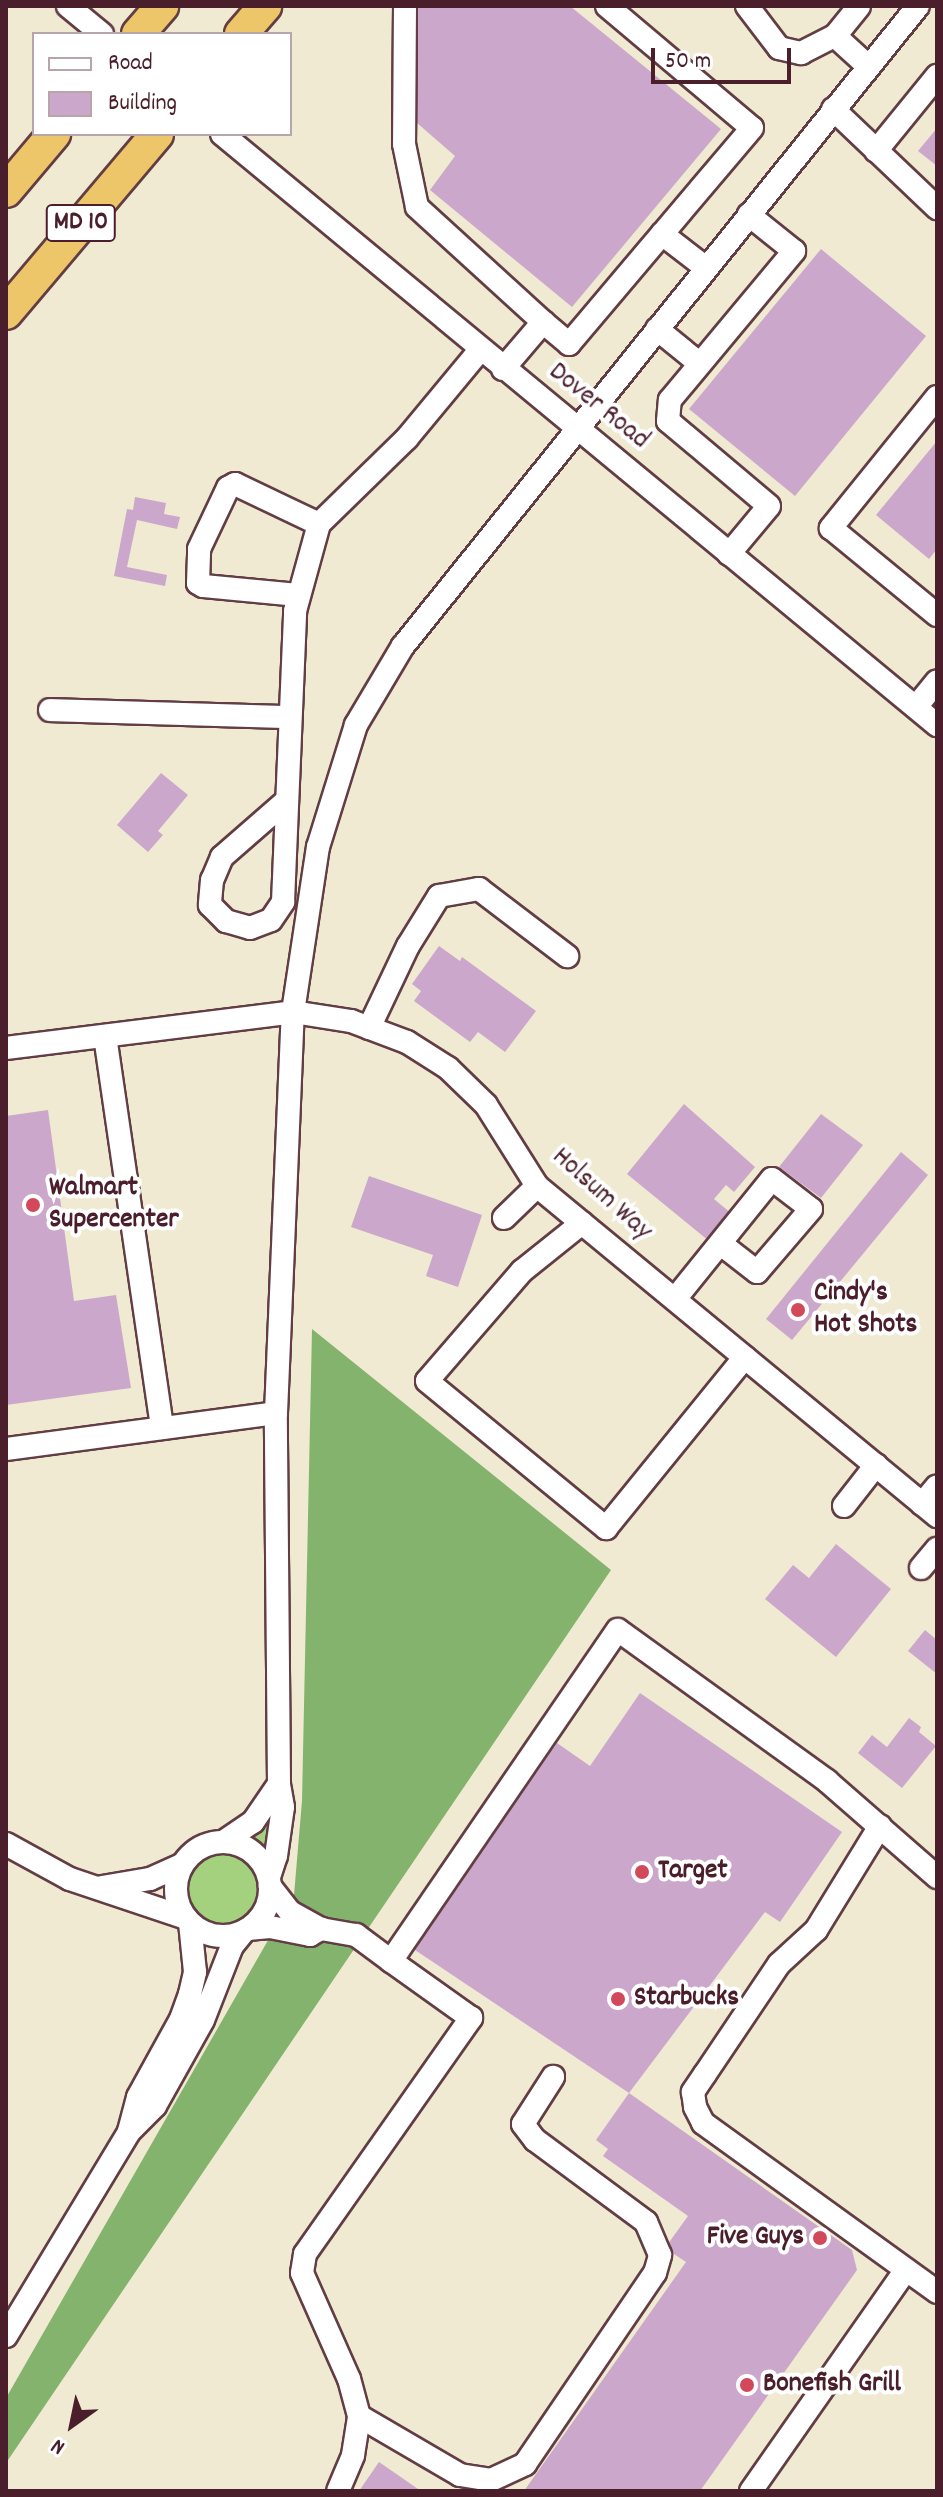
<!DOCTYPE html>
<style>
body{margin:0}
#map{position:relative;width:943px;height:2497px;overflow:hidden;background:#efead1;font-family:Dekko,sans-serif}
div>[style]{position:absolute}
.green>*{inset:0;background:#a4d17e}
.round{border-radius:50%}
.forest>*{inset:0;background:#83b36d}
.building>*{inset:0;background:#cba8cb}
.roads{filter:drop-shadow(2px 0 #633d44) drop-shadow(-2px 0 #633d44) drop-shadow(0 2px #633d44) drop-shadow(0 -2px #633d44)}
.minor>*{height:22px;margin:-11px;padding:0 11px;transform-origin:11px;border-radius:11px;background:#fff}
.minor>.ring{margin:-11px;padding:0;box-sizing:content-box;background:none;border:22px solid #fff;border-radius:50%}
.highway>*{height:32px;margin:-16px;padding:0 16px;transform-origin:16px;border-radius:16px;background:#ecc669}
.dots>*{width:22px;height:22px;translate:-50% -50%;box-sizing:border-box;border:4px solid #fff;border-radius:50%}
span{translate:-50% -50%;white-space:nowrap;text-align:center;line-height:1.15;-webkit-text-stroke:8px #fff;paint-order:stroke}
.shield-label span{padding:2px 6px;background:#fff;border:2px solid;border-radius:6px;-webkit-text-stroke-width:0}
.shield-label{font-size:26px;color:#4a1f2b;font-weight:700}
.street-label{font-size:28px;color:#4a1f2b}
.poi-label{font-size:28px;color:#4a1f2b;font-weight:700}
.left{translate:0 -50%;text-align:left}
.right{translate:-100% -50%;text-align:right}
.frame{position:absolute;inset:0;border:8px solid #4a1f2b;pointer-events:none}
.legend{position:absolute;left:32px;top:32px;width:260px;height:104px;box-sizing:border-box;background:#fff;border:2px solid #b7a5aa;margin:0;padding:10px 14px;list-style:none;font-size:24px;color:#4a1f2b}
.legend li{display:flex;align-items:center;gap:16px;height:40px}
.legend b{width:40px;border:2px solid #b7a5aa}
.north{position:absolute;left:32px;top:2385px;width:80px;height:80px;-webkit-text-stroke:6px #fff;paint-order:stroke;rotate:213deg;font-size:22px;font-weight:700;line-height:32px;text-align:center;color:#4a1f2b}
.north::after{content:'';display:block;margin:auto;width:28px;height:36px;background:#4a1f2b;clip-path:polygon(50% 0,100% 100%,50% 72%,0 100%)}
.scale{position:absolute;left:651px;top:48px;width:140px;height:36px;box-sizing:border-box;border:4px solid #4a1f2b;border-top:0;padding-left:10px;font-size:24px;line-height:28px;white-space:nowrap;color:#4a1f2b;-webkit-text-stroke:6px #fff;paint-order:stroke}
</style>
<div id="map">
<div class="green">
<div style="clip-path:polygon(270px 1817px,272px 1818px,266px 1849px,249px 1840px)"></div>
<div class="round" style="left:187px;top:1852px;width:74px;height:74px"></div>
</div>
<div class="forest">
<div style="clip-path:polygon(312px 1329px,611px 1570px,6px 2463px,6px 2398px,294px 1895px,302px 1801px)"></div>
</div>
<div class="building">
<div style="clip-path:polygon(415px 6px,570px 6px,721px 129px,572px 307px,430px 190px,455px 156px,409px 116px)"></div>
<div style="clip-path:polygon(937px 128px,937px 166px,918px 151px)"></div>
<div style="clip-path:polygon(821px 249px,926px 336px,795px 496px,689px 409px)"></div>
<div style="clip-path:polygon(937px 441px,937px 549px,929px 559px,876px 515px)"></div>
<div style="clip-path:polygon(135px 497px,166px 503px,164px 514px,180px 517px,177px 529px,137px 520px,127px 567px,167px 575px,165px 586px,114px 576px,127px 509px,133px 510px)"></div>
<div style="clip-path:polygon(161px 773px,188px 795px,158px 831px,163px 835px,148px 852px,117px 825px)"></div>
<div style="clip-path:polygon(439px 946px,460px 961px,462px 957px,536px 1011px,505px 1052px,478px 1032px,470px 1042px,414px 1001px,421px 991px,412px 984px)"></div>
<div style="clip-path:polygon(684px 1104px,755px 1167px,734px 1192px,726px 1185px,714px 1199px,732px 1214px,709px 1241px,627px 1174px)"></div>
<div style="clip-path:polygon(48px 1110px,74px 1301px,116px 1295px,131px 1388px,6px 1405px,6px 1116px)"></div>
<div style="clip-path:polygon(821px 1114px,863px 1145px,821px 1198px,779px 1167px)"></div>
<div style="clip-path:polygon(901px 1152px,928px 1175px,792px 1340px,766px 1319px)"></div>
<div style="clip-path:polygon(369px 1176px,482px 1215px,458px 1287px,426px 1276px,433px 1255px,351px 1227px)"></div>
<div style="clip-path:polygon(836px 1544px,891px 1589px,836px 1657px,765px 1599px,793px 1565px,809px 1578px)"></div>
<div style="clip-path:polygon(925px 1630px,937px 1640px,937px 1674px,908px 1651px)"></div>
<div style="clip-path:polygon(640px 1693px,842px 1832px,780px 1922px,765px 1912px,629px 2093px,852px 2250px,857px 2270px,700px 2491px,524px 2491px,686px 2262px,665px 2248px,688px 2216px,603px 2156px,608px 2149px,596px 2140px,629px 2093px,415px 1950px,557px 1743px,590px 1766px)"></div>
<div style="clip-path:polygon(909px 1718px,921px 1727px,919px 1732px,936px 1746px,902px 1788px,858px 1753px,872px 1735px,887px 1747px)"></div>
<div style="clip-path:polygon(379px 2462px,421px 2491px,359px 2491px)"></div>
</div>
<div class="roads">
<div class="minor">
<div style="left:68px;top:6px;width:44px;rotate:39.5deg"></div>
<div style="left:405px;top:6px;width:138px;rotate:90.4deg"></div>
<div style="left:404px;top:144px;width:64px;rotate:78.3deg"></div>
<div style="left:417px;top:207px;width:171px;rotate:42.4deg"></div>
<div style="left:607px;top:6px;width:189px;rotate:40.1deg"></div>
<div style="left:752px;top:128px;width:139px;rotate:130.3deg"></div>
<div style="left:747px;top:6px;width:53px;rotate:52.7deg"></div>
<div style="left:779px;top:48px;width:23px;rotate:13deg"></div>
<div style="left:801px;top:53px;width:38px;rotate:-27deg"></div>
<div style="left:835px;top:36px;width:38px;rotate:-51deg"></div>
<div style="left:835px;top:36px;width:45px;rotate:42.3deg"></div>
<div style="left:833px;top:109px;width:144px;rotate:43.6deg"></div>
<div style="left:222px;top:134px;width:928px;rotate:39.58deg"></div>
<div style="left:876px;top:151px;width:97px;rotate:-50.9deg"></div>
<div style="left:657px;top:329px;width:55px;rotate:39.1deg"></div>
<div style="left:503px;top:369px;width:62px;rotate:-49.6deg"></div>
<div style="left:543px;top:322px;width:34px;rotate:40deg"></div>
<div style="left:569px;top:344px;width:144px;rotate:-49.8deg"></div>
<div style="left:662px;top:234px;width:56px;rotate:37.7deg"></div>
<div style="left:937px;top:397px;width:169px;rotate:129deg"></div>
<div style="left:831px;top:528px;width:137px;rotate:39.4deg"></div>
<div style="left:729px;top:554px;width:62px;rotate:-50.2deg"></div>
<div style="left:769px;top:506px;width:132px;rotate:-139.9deg"></div>
<div style="left:668px;top:421px;width:21px;rotate:-85deg"></div>
<div style="left:670px;top:400px;width:194px;rotate:-50.2deg"></div>
<div style="left:794px;top:251px;width:58px;rotate:-141.3deg"></div>
<div style="left:298px;top:595px;width:95px;rotate:-174.6deg"></div>
<div style="left:203px;top:586px;width:6px;rotate:-149deg"></div>
<div style="left:198px;top:583px;width:34px;rotate:-88deg"></div>
<div style="left:199px;top:549px;width:68px;rotate:-64.6deg"></div>
<div style="left:228px;top:488px;width:8px;rotate:-30deg"></div>
<div style="left:235px;top:484px;width:93px;rotate:25.5deg"></div>
<div style="left:916px;top:707px;width:33px;rotate:-51deg"></div>
<div style="left:50px;top:710px;width:240px;rotate:1.7deg"></div>
<div style="left:285px;top:802px;width:84px;rotate:138.9deg"></div>
<div style="left:222px;top:857px;width:25px;rotate:113deg"></div>
<div style="left:212px;top:880px;width:25px;rotate:95deg"></div>
<div style="left:210px;top:905px;width:23px;rotate:45deg"></div>
<div style="left:226px;top:921px;width:25px;rotate:16deg"></div>
<div style="left:250px;top:928px;width:22px;rotate:-21deg"></div>
<div style="left:271px;top:920px;width:22px;rotate:-56deg"></div>
<div style="left:283px;top:902px;width:291px;rotate:-87.6deg"></div>
<div style="left:295px;top:611px;width:90px;rotate:-74.6deg"></div>
<div style="left:319px;top:524px;width:123px;rotate:-44.3deg"></div>
<div style="left:407px;top:438px;width:114px;rotate:-50.3deg"></div>
<div style="left:369px;top:1028px;width:91px;rotate:-64.6deg"></div>
<div style="left:408px;top:946px;width:59px;rotate:-58.2deg"></div>
<div style="left:439px;top:896px;width:41px;rotate:-9.9deg"></div>
<div style="left:479px;top:889px;width:111px;rotate:37.3deg"></div>
<div style="left:105px;top:1036px;width:396px;rotate:81.7deg"></div>
<div style="left:6px;top:1048px;width:289px;rotate:-7.1deg"></div>
<div style="left:293px;top:1012px;width:59px;rotate:8.8deg"></div>
<div style="left:351px;top:1021px;width:60px;rotate:20.6deg"></div>
<div style="left:407px;top:1042px;width:49px;rotate:32.4deg"></div>
<div style="left:448px;top:1068px;width:53px;rotate:44.2deg"></div>
<div style="left:486px;top:1105px;width:96px;rotate:57.8deg"></div>
<div style="left:537px;top:1186px;width:519px;rotate:39.52deg"></div>
<div style="left:504px;top:1218px;width:46px;rotate:-44.1deg"></div>
<div style="left:582px;top:1223px;width:77px;rotate:141.3deg"></div>
<div style="left:522px;top:1271px;width:145px;rotate:130.8deg"></div>
<div style="left:427px;top:1381px;width:232px;rotate:39.4deg"></div>
<div style="left:606px;top:1528px;width:220px;rotate:-50.9deg"></div>
<div style="left:675px;top:1299px;width:154px;rotate:-51.1deg"></div>
<div style="left:772px;top:1179px;width:49px;rotate:37.6deg"></div>
<div style="left:811px;top:1209px;width:83px;rotate:130.6deg"></div>
<div style="left:757px;top:1272px;width:46px;rotate:-142.1deg"></div>
<div style="left:6px;top:1449px;width:272px;rotate:-7.6deg"></div>
<div style="left:922px;top:1504px;width:23px;rotate:-50deg"></div>
<div style="left:844px;top:1506px;width:52px;rotate:-52deg"></div>
<div style="left:921px;top:1568px;width:25px;rotate:-50deg"></div>
<div style="left:880px;top:1826px;width:122px;rotate:121.6deg"></div>
<div style="left:816px;top:1930px;width:50px;rotate:137.4deg"></div>
<div style="left:779px;top:1964px;width:133px;rotate:123.9deg"></div>
<div style="left:705px;top:2074px;width:22px;rotate:124deg"></div>
<div style="left:693px;top:2092px;width:15px;rotate:82deg"></div>
<div style="left:695px;top:2107px;width:18px;rotate:63deg"></div>
<div style="left:703px;top:2123px;width:289px;rotate:35.8deg"></div>
<div style="left:223px;top:1842px;width:36px;rotate:-34deg"></div>
<div style="left:253px;top:1822px;width:46px;rotate:-55.6deg"></div>
<div class="ring" style="left:176px;top:1842px;width:72px;height:72px"></div>
<div style="left:6px;top:1844px;width:73px;rotate:28.7deg"></div>
<div style="left:70px;top:1879px;width:122px;rotate:18.6deg"></div>
<div style="left:269px;top:1877px;width:22px;rotate:-72deg"></div>
<div style="left:276px;top:1856px;width:49px;rotate:-81.9deg"></div>
<div style="left:283px;top:1807px;width:23px;rotate:-100deg"></div>
<div style="left:279px;top:1784px;width:371px;rotate:-90.5deg"></div>
<div style="left:276px;top:1413px;width:401px;rotate:-87.6deg"></div>
<div style="left:293px;top:1012px;width:167px;rotate:-81.4deg"></div>
<div style="left:318px;top:847px;width:128px;rotate:-72.7deg"></div>
<div style="left:356px;top:725px;width:92px;rotate:-59.3deg"></div>
<div style="left:403px;top:646px;width:821px;rotate:-51.18deg"></div>
<div style="left:102px;top:1887px;width:49px;rotate:-9.5deg"></div>
<div style="left:150px;top:1879px;width:36px;rotate:-24deg"></div>
<div style="left:248px;top:1929px;width:22px;rotate:-5deg"></div>
<div style="left:270px;top:1927px;width:41px;rotate:11.3deg"></div>
<div style="left:310px;top:1935px;width:13px;rotate:-29deg"></div>
<div style="left:321px;top:1929px;width:35px;rotate:-151deg"></div>
<div style="left:290px;top:1912px;width:33px;rotate:-128deg"></div>
<div style="left:321px;top:1929px;width:36px;rotate:10deg"></div>
<div style="left:356px;top:1935px;width:44px;rotate:36.6deg"></div>
<div style="left:129px;top:2131px;width:35px;rotate:-75deg"></div>
<div style="left:138px;top:2097px;width:89px;rotate:-61.1deg"></div>
<div style="left:181px;top:2019px;width:27px;rotate:-70deg"></div>
<div style="left:190px;top:1994px;width:23px;rotate:-77deg"></div>
<div style="left:195px;top:1972px;width:49px;rotate:-95.8deg"></div>
<div style="left:6px;top:2336px;width:238px;rotate:-58.9deg"></div>
<div style="left:129px;top:2132px;width:37px;rotate:-45deg"></div>
<div style="left:155px;top:2106px;width:98px;rotate:-60.8deg"></div>
<div style="left:203px;top:2020px;width:79px;rotate:-68.6deg"></div>
<div style="left:232px;top:1946px;width:19px;rotate:-51deg"></div>
<div style="left:359px;top:2416px;width:117px;rotate:30.3deg"></div>
<div style="left:460px;top:2475px;width:31px;rotate:9deg"></div>
<div style="left:491px;top:2480px;width:38px;rotate:-25deg"></div>
<div style="left:525px;top:2464px;width:231px;rotate:-55.8deg"></div>
<div style="left:655px;top:2273px;width:19px;rotate:-74deg"></div>
<div style="left:660px;top:2255px;width:36px;rotate:-113deg"></div>
<div style="left:646px;top:2222px;width:138px;rotate:-143.5deg"></div>
<div style="left:535px;top:2140px;width:20px;rotate:-127deg"></div>
<div style="left:523px;top:2124px;width:56px;rotate:-57.4deg"></div>
<div style="left:338px;top:2491px;width:39px;rotate:-67deg"></div>
<div style="left:353px;top:2455px;width:39px;rotate:-81deg"></div>
<div style="left:359px;top:2416px;width:38px;rotate:-105deg"></div>
<div style="left:349px;top:2379px;width:116px;rotate:-113.9deg"></div>
<div style="left:302px;top:2273px;width:19px;rotate:-81deg"></div>
<div style="left:305px;top:2254px;width:289px;rotate:-54.9deg"></div>
<div style="left:471px;top:2018px;width:98px;rotate:-144.5deg"></div>
<div style="left:391px;top:1961px;width:401px;rotate:-55.6deg"></div>
<div style="left:618px;top:1630px;width:258px;rotate:35.8deg"></div>
<div style="left:827px;top:1781px;width:146px;rotate:41.1deg"></div>
<div style="left:751px;top:2491px;width:270px;rotate:-55deg"></div>
</div>
<div class="highway">
<div style="left:138px;top:34px;width:37px;rotate:-49deg"></div>
<div style="left:241px;top:34px;width:37px;rotate:-49deg"></div>
<div style="left:6px;top:191px;width:75px;rotate:-49.9deg"></div>
<div style="left:6px;top:313px;width:234px;rotate:-49.8deg"></div>
</div>
</div>
<div class="dots">
<div style="left:33px;top:1205px;background:#d1495b"></div>
<div style="left:798px;top:1310px;background:#d1495b"></div>
<div style="left:642px;top:1872px;background:#d1495b"></div>
<div style="left:618px;top:1999px;background:#d1495b"></div>
<div style="left:820px;top:2238px;background:#d1495b"></div>
<div style="left:747px;top:2385px;background:#d1495b"></div>
</div>
<div class="shield-label">
<span style="left:81px;top:223px">MD 10</span>
</div>
<div class="street-label">
<span style="left:598px;top:407px;rotate:39deg">Dover Road</span>
<span style="left:601px;top:1195px;rotate:42deg">Holsum Way</span>
</div>
<div class="poi-label">
<span class="left" style="left:49px;top:1205px">Walmart<br>Supercenter</span>
<span class="left" style="left:814px;top:1310px">Cindy's<br>Hot Shots</span>
<span class="left" style="left:658px;top:1872px">Target</span>
<span class="left" style="left:634px;top:1999px">Starbucks</span>
<span class="right" style="left:804px;top:2238px">Five Guys</span>
<span class="left" style="left:763px;top:2385px">Bonefish Grill</span>
</div>
<div class="frame"></div>
<ul class="legend">
<li><b style="height:10px;background:#fff"></b>Road</li>
<li><b style="height:22px;background:#cba8cb"></b>Building</li>
</ul>
<div class="north">N</div>
<div class="scale">50 m</div>
</div>
